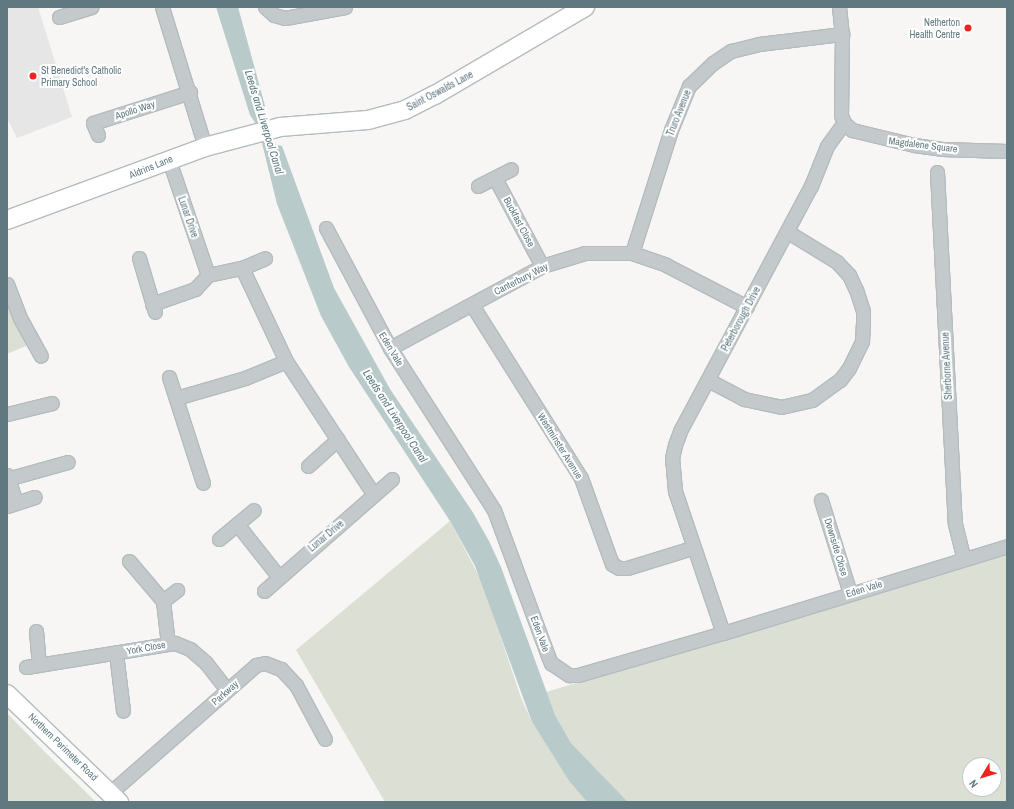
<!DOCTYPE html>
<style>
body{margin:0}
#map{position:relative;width:1014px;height:809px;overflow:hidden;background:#f7f6f4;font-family:"Archivo Narrow",sans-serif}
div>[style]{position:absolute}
.built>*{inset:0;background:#e5e6e5}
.green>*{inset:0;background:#dbdfd4}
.water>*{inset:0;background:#b9cacb}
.roads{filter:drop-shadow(1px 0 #b4bcbf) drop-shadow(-1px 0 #b4bcbf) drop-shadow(0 1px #b4bcbf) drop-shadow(0 -1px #b4bcbf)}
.street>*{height:13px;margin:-6.5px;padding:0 6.5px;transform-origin:6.5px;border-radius:6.5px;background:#c4cacc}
.secondary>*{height:18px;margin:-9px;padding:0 9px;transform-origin:9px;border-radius:9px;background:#fff}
.dots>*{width:11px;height:11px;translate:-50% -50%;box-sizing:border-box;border:2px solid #fff;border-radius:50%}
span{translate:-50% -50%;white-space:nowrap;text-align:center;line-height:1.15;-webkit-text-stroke:4px #fff;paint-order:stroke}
.poi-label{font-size:10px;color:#607981}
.right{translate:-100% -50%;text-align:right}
.left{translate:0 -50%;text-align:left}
.street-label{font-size:10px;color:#607981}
.water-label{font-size:11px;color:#5a797c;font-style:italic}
.frame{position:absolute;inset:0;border:8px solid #607981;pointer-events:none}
.north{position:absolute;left:962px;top:757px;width:40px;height:40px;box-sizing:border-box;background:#fff;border:1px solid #bfc9cd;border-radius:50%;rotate:232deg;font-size:11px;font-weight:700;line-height:16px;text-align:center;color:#607981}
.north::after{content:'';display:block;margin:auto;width:14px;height:18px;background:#ee251c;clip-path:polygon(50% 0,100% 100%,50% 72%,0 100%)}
</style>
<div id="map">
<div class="built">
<div style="clip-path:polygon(7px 7px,38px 7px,72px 117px,17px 138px,7px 118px)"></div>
</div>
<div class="green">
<div style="clip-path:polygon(7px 291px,33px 343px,7px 354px)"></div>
<div style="clip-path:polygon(450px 521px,483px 584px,521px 698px,532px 722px,569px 781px,587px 802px,385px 802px,296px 650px)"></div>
<div style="clip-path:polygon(evenodd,1007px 555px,1007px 802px,628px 802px,571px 743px,555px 715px,546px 692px,1007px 555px,970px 765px,994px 765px,994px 789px,970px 789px,970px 765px)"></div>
<div style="clip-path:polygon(7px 713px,45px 752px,96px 802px,7px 802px)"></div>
</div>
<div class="water">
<div style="clip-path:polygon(216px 7px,238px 7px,267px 113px,266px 122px,273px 144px,282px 146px,334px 288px,390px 389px,472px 511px,489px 541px,501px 567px,555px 715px,571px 743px,628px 802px,587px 802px,569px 781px,532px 722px,475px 566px,450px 521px,349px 367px,321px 316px,277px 204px,258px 127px,250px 115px)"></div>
</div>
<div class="roads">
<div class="street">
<div style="left:162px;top:7px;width:146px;rotate:72.9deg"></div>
<div style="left:265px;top:7px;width:12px;rotate:42deg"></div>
<div style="left:274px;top:15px;width:11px;rotate:15deg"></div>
<div style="left:285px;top:18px;width:61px;rotate:-10.4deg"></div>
<div style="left:839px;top:7px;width:27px;rotate:84deg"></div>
<div style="left:842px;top:34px;width:81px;rotate:90.7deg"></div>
<div style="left:841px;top:115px;width:9px;rotate:69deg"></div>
<div style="left:844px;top:123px;width:11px;rotate:41deg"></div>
<div style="left:852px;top:130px;width:64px;rotate:13.6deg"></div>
<div style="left:914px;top:145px;width:28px;rotate:8deg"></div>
<div style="left:942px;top:149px;width:65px;rotate:1.8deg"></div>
<div style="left:59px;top:17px;width:34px;rotate:-17deg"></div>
<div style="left:98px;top:135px;width:13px;rotate:-113deg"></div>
<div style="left:93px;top:123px;width:102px;rotate:-17.7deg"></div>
<div style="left:169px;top:160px;width:121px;rotate:71.3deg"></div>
<div style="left:937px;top:172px;width:352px;rotate:87.1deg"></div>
<div style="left:955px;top:524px;width:36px;rotate:76deg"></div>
<div style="left:495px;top:178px;width:100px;rotate:61.9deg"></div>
<div style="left:478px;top:186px;width:37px;rotate:-27deg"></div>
<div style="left:326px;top:228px;width:136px;rotate:61.9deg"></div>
<div style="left:390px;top:348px;width:193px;rotate:57.3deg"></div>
<div style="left:494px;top:510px;width:156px;rotate:69.7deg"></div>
<div style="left:548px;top:656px;width:8px;rotate:67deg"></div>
<div style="left:551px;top:663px;width:22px;rotate:34deg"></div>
<div style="left:569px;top:675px;width:9px"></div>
<div style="left:578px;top:675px;width:151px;rotate:-16.2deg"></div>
<div style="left:723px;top:633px;width:297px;rotate:-17deg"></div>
<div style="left:632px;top:253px;width:129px;rotate:-72.4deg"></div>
<div style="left:671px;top:130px;width:48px;rotate:-67.8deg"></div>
<div style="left:689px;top:86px;width:33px;rotate:-44deg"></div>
<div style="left:713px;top:63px;width:22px;rotate:-34deg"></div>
<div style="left:731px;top:51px;width:29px;rotate:-14deg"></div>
<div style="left:759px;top:44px;width:84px;rotate:-6.9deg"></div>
<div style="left:139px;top:258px;width:56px;rotate:73.5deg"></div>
<div style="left:242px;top:268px;width:103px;rotate:64.7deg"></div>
<div style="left:286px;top:361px;width:160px;rotate:56.7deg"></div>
<div style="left:7px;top:284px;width:36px;rotate:69deg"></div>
<div style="left:20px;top:318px;width:43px;rotate:61.1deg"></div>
<div style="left:152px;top:304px;width:46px;rotate:-19.2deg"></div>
<div style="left:195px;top:289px;width:19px;rotate:-47deg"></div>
<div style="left:208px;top:275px;width:35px;rotate:-12deg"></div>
<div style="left:242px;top:268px;width:25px;rotate:-23deg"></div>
<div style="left:472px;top:305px;width:204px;rotate:57.8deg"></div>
<div style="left:581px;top:478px;width:91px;rotate:70.2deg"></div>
<div style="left:612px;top:564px;width:8px;rotate:30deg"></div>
<div style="left:619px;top:568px;width:8px"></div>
<div style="left:627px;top:568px;width:68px;rotate:-17.1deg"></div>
<div style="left:390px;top:348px;width:173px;rotate:-28.3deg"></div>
<div style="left:542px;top:266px;width:45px;rotate:-16.8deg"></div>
<div style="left:585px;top:253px;width:47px"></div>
<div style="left:632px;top:253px;width:36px;rotate:19deg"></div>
<div style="left:666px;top:265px;width:91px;rotate:27.4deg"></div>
<div style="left:169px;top:377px;width:111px;rotate:72.2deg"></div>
<div style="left:708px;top:380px;width:41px;rotate:27.8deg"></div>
<div style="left:744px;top:399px;width:38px;rotate:12deg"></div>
<div style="left:781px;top:407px;width:32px;rotate:-13deg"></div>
<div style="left:812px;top:400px;width:34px;rotate:-36deg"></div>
<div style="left:840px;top:380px;width:15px;rotate:-53deg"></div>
<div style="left:849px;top:368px;width:30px;rotate:-64deg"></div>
<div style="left:862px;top:341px;width:17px;rotate:-87deg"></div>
<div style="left:863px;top:324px;width:13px;rotate:-90deg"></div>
<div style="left:863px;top:311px;width:22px;rotate:-108deg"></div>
<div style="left:856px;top:290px;width:17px;rotate:-115deg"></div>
<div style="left:849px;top:275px;width:18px;rotate:-133deg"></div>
<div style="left:837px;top:262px;width:57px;rotate:-148.5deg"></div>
<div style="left:176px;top:398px;width:72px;rotate:-16.2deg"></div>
<div style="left:245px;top:378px;width:44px;rotate:-22.5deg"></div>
<div style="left:7px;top:414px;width:46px;rotate:-13.7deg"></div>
<div style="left:308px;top:466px;width:40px;rotate:-42deg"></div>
<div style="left:7px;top:475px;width:29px;rotate:72deg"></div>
<div style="left:7px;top:479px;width:63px;rotate:-15.6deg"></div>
<div style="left:821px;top:500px;width:97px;rotate:72.7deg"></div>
<div style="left:7px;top:506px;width:29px;rotate:-18deg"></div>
<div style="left:237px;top:524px;width:66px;rotate:51.7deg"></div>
<div style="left:219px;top:539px;width:45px;rotate:-39.6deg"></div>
<div style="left:129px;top:561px;width:52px;rotate:49.6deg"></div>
<div style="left:163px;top:601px;width:43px;rotate:83.4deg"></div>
<div style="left:264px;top:591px;width:170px;rotate:-41.2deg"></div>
<div style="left:163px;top:601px;width:18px;rotate:-38deg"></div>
<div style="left:36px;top:631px;width:33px;rotate:85deg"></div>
<div style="left:723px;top:633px;width:150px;rotate:-108.7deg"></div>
<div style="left:675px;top:491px;width:33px;rotate:-95deg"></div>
<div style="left:672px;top:458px;width:13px;rotate:-77deg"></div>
<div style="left:675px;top:445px;width:15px;rotate:-70deg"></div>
<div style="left:680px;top:431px;width:278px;rotate:-61.9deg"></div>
<div style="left:811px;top:186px;width:43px;rotate:-68.2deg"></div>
<div style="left:827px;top:146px;width:29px;rotate:-54deg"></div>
<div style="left:116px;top:653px;width:58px;rotate:83.1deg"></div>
<div style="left:26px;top:667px;width:151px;rotate:-9.2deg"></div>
<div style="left:175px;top:643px;width:16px;rotate:22deg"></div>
<div style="left:190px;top:649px;width:21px;rotate:41deg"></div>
<div style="left:206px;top:663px;width:34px;rotate:52deg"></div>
<div style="left:111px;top:792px;width:193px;rotate:-41.2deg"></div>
<div style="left:256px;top:665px;width:9px;rotate:-13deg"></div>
<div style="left:265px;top:663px;width:17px;rotate:21deg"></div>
<div style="left:281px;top:669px;width:22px;rotate:47deg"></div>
<div style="left:296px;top:685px;width:61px;rotate:61.8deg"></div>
</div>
<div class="secondary">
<div style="left:7px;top:220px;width:211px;rotate:-20.2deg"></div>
<div style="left:205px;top:147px;width:78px;rotate:-14.9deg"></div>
<div style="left:280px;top:127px;width:88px;rotate:-4.5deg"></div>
<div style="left:368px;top:120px;width:38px;rotate:-15deg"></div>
<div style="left:405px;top:110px;width:34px;rotate:-27deg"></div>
<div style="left:435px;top:95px;width:174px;rotate:-30.4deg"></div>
<div style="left:7px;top:694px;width:156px;rotate:44deg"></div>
</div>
</div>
<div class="dots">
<div style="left:968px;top:28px;background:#ee251c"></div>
<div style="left:33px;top:76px;background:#ee251c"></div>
</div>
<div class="poi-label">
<span class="right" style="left:960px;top:28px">Netherton<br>Health Centre</span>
<span class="left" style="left:41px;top:76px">St Benedict's Catholic<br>Primary School</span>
</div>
<div class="street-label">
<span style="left:440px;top:91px;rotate:-28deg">Saint Oswalds Lane</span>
<span style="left:135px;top:110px;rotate:-18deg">Apollo Way</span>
<span style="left:679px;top:113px;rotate:-68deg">Truro Avenue</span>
<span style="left:923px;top:145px;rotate:7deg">Magdalene Square</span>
<span style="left:151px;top:167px;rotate:-22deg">Aldrins Lane</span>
<span style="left:188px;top:217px;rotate:71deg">Lunar Drive</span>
<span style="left:519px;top:222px;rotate:62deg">Buckfast Close</span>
<span style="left:521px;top:279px;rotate:-27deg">Canterbury Way</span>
<span style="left:741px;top:319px;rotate:-62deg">Peterborough Drive</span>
<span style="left:391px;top:349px;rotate:59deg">Eden Vale</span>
<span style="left:947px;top:366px;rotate:-93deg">Sherborne Avenue</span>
<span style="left:560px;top:446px;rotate:58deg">Westminster Avenue</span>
<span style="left:326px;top:536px;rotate:-40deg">Lunar Drive</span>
<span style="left:836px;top:547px;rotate:73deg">Downside Close</span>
<span style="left:864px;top:589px;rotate:-17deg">Eden Vale</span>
<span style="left:540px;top:634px;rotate:70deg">Eden Vale</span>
<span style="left:146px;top:648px;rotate:-10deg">York Close</span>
<span style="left:225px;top:693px;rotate:-41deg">Parkway</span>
<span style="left:63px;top:747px;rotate:44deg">Northern Perimeter Road</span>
</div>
<div class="water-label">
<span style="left:264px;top:122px;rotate:73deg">Leeds and Liverpool Canal</span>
<span style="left:395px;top:416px;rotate:57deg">Leeds and Liverpool Canal</span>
</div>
<div class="frame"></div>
<div class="north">N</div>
</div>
